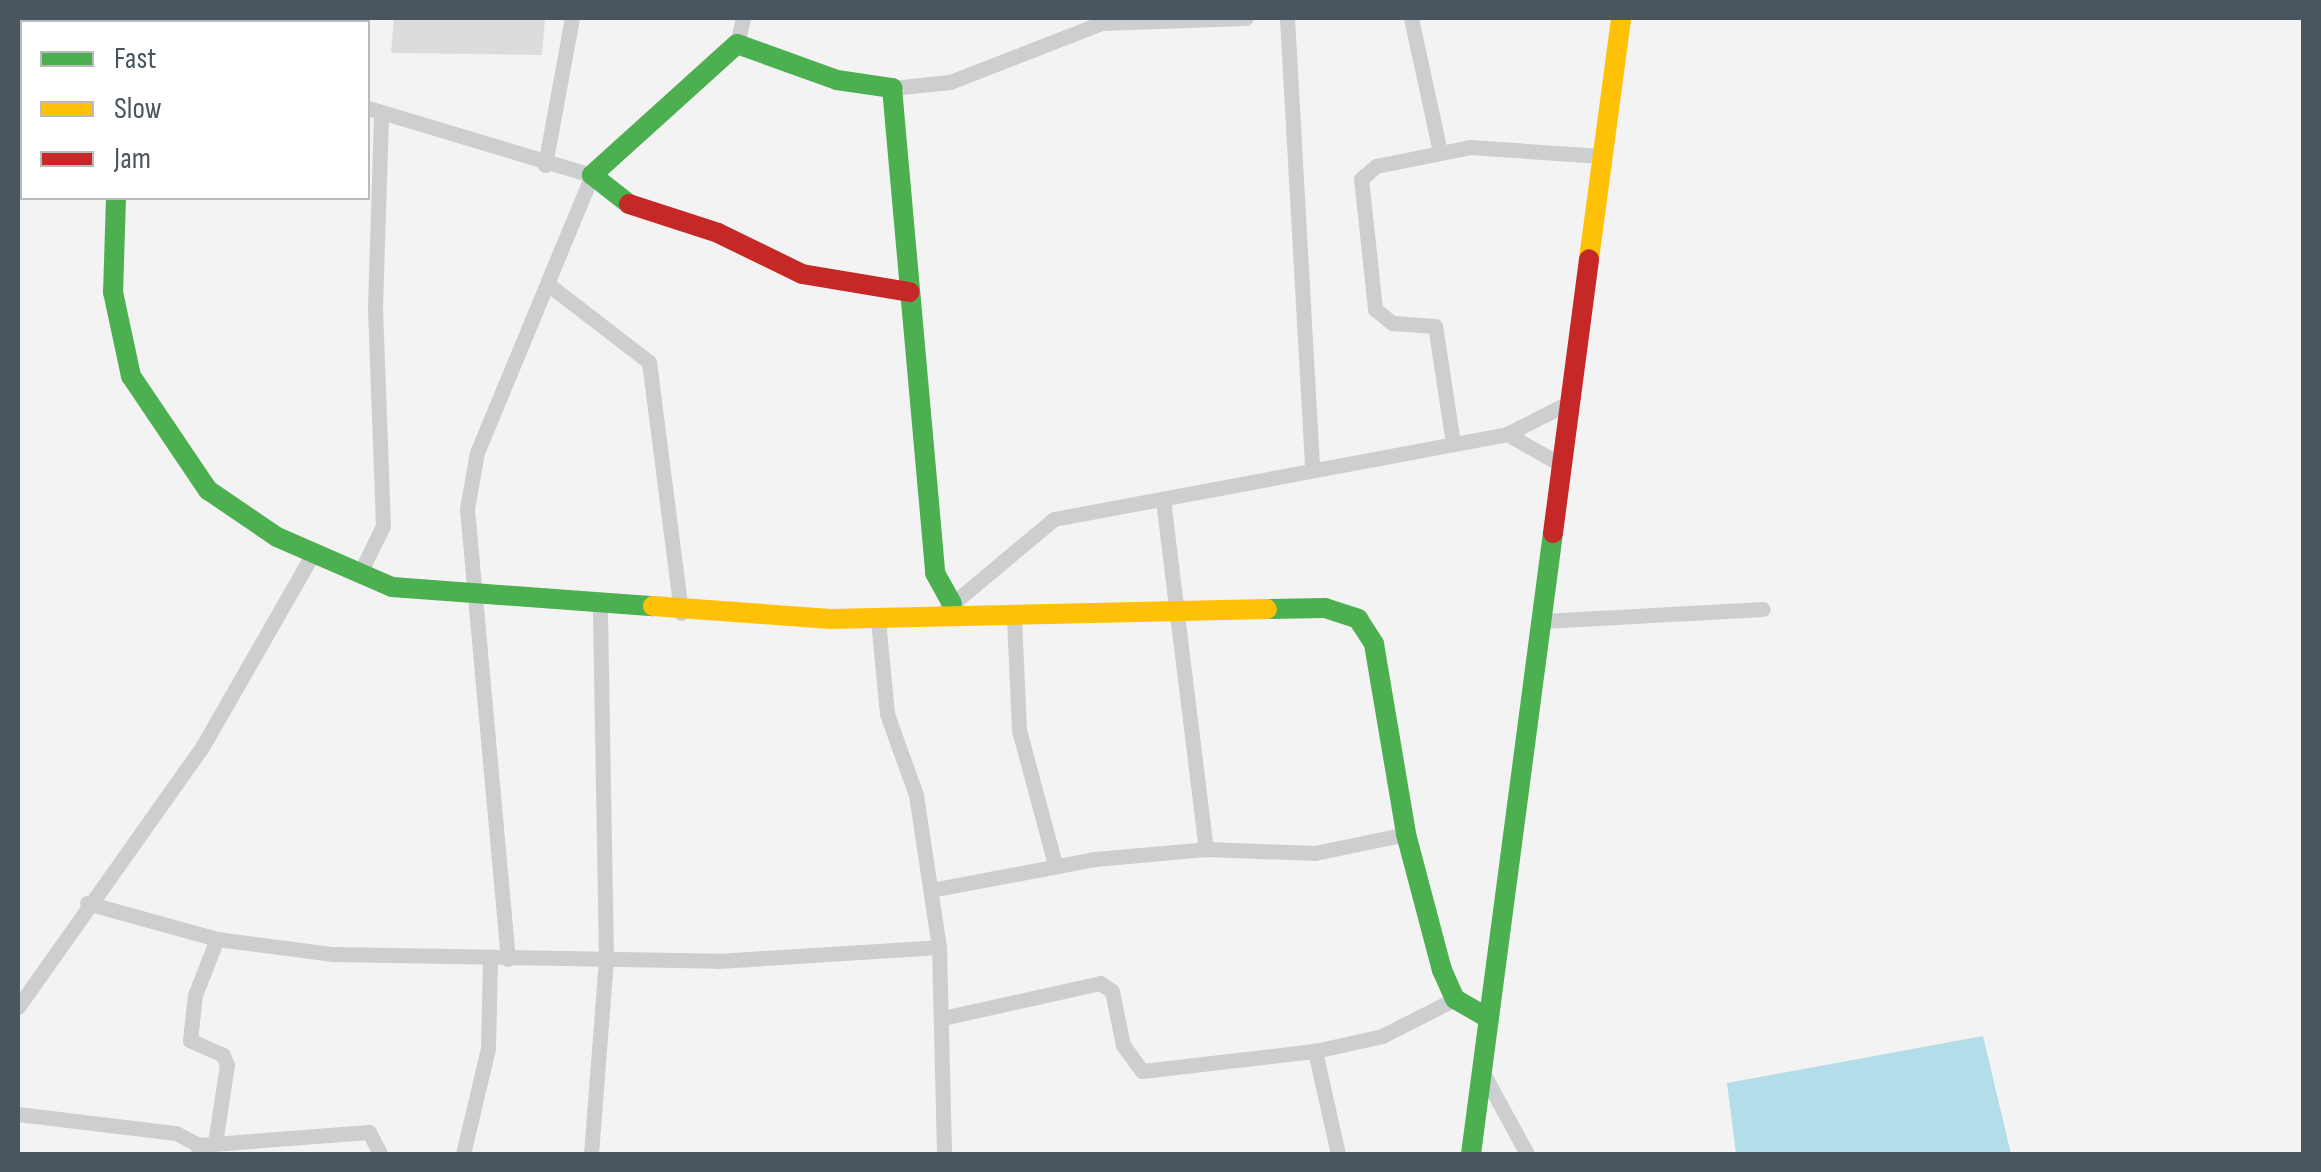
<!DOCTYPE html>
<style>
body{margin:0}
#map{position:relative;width:2321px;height:1172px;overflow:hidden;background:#f3f3f3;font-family:"Sofia Sans Condensed",sans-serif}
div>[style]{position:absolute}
.water>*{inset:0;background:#b3dde8}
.building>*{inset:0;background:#dcdcdd}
.street>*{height:15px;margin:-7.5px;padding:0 7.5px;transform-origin:7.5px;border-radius:7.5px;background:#cdced0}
.fast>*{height:20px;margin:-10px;padding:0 10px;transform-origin:10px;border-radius:10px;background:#4caf50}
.slow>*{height:20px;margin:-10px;padding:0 10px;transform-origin:10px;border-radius:10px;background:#ffc107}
.jam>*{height:20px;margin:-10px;padding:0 10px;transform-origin:10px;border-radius:10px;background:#c62828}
span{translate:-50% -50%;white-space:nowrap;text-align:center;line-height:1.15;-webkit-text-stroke:8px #fff;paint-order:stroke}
.frame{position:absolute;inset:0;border:20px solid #4b555d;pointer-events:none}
.legend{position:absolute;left:20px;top:20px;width:350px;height:180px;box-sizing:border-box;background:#fff;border:2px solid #b7bbbe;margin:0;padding:12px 18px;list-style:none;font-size:30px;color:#4b555d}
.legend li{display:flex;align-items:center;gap:20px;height:50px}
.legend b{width:50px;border:2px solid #b7bbbe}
</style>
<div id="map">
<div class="water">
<div style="clip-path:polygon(1983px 1036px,2011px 1154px,1736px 1154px,1727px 1083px)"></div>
</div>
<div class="building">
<div style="clip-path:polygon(394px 18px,545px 18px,542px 55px,391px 53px)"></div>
</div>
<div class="street">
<div style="left:196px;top:18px;width:8px;rotate:30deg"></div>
<div style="left:1287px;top:18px;width:451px;rotate:86.8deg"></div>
<div style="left:1411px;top:18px;width:137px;rotate:77.8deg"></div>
<div style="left:119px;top:22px;width:4px;rotate:-76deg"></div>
<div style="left:737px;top:44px;width:27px;rotate:-77deg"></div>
<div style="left:892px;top:88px;width:58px;rotate:-5.9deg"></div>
<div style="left:950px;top:82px;width:162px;rotate:-21.3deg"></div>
<div style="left:1101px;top:23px;width:145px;rotate:-2deg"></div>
<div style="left:368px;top:108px;width:234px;rotate:16.7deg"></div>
<div style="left:592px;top:175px;width:300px;rotate:112.5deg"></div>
<div style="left:477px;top:452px;width:58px;rotate:100deg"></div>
<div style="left:467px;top:509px;width:452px;rotate:84.8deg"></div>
<div style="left:545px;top:165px;width:149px;rotate:-79.6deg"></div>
<div style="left:18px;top:167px;width:4px"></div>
<div style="left:549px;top:285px;width:126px;rotate:37.6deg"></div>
<div style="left:649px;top:362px;width:253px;rotate:82.7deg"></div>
<div style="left:1507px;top:434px;width:61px;rotate:29.5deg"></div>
<div style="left:1453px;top:443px;width:118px;rotate:-98.7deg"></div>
<div style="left:1435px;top:326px;width:43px;rotate:-176deg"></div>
<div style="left:1392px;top:323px;width:22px;rotate:-141deg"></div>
<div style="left:1375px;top:309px;width:131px;rotate:-96.1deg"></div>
<div style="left:1361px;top:179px;width:20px;rotate:-41deg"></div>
<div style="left:1376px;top:166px;width:96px;rotate:-11.4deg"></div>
<div style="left:1470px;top:147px;width:131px;rotate:3.9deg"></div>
<div style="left:1163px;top:500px;width:352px;rotate:83deg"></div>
<div style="left:360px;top:573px;width:52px;rotate:-63.9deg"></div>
<div style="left:383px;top:526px;width:219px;rotate:-92.1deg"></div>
<div style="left:375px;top:307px;width:194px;rotate:-88.2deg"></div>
<div style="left:945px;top:610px;width:142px;rotate:-39.9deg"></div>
<div style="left:1054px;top:519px;width:461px;rotate:-10.6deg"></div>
<div style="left:1507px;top:434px;width:73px;rotate:-26.9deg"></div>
<div style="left:1014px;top:619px;width:111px;rotate:87.4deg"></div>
<div style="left:1019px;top:730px;width:139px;rotate:75deg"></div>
<div style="left:878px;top:620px;width:94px;rotate:84.5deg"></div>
<div style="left:887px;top:714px;width:86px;rotate:70.3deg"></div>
<div style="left:916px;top:795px;width:154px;rotate:81.4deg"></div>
<div style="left:939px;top:947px;width:207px;rotate:88.6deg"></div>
<div style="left:1543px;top:621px;width:220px;rotate:-3.1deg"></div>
<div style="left:931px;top:890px;width:167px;rotate:-10.7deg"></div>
<div style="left:1095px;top:859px;width:111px;rotate:-5.1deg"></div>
<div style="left:1206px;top:849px;width:109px;rotate:2.1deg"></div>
<div style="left:1315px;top:853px;width:93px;rotate:-11.8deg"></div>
<div style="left:87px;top:903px;width:135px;rotate:15.5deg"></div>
<div style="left:217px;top:939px;width:117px;rotate:7.4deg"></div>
<div style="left:333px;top:954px;width:385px;rotate:1deg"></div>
<div style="left:718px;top:961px;width:221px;rotate:-3.6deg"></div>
<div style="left:18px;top:1007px;width:316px;rotate:-54.7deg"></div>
<div style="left:201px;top:749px;width:229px;rotate:-60.2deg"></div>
<div style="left:947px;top:1017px;width:157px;rotate:-12.5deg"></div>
<div style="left:1100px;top:983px;width:14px;rotate:34deg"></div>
<div style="left:1112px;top:991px;width:55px;rotate:78.5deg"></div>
<div style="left:1123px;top:1045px;width:32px;rotate:54deg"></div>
<div style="left:1142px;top:1071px;width:174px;rotate:-6.6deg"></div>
<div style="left:1482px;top:1071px;width:94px;rotate:61.5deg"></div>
<div style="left:18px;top:1114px;width:159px;rotate:6.9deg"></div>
<div style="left:176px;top:1133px;width:26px;rotate:28deg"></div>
<div style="left:199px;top:1145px;width:9px;rotate:96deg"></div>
<div style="left:215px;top:1143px;width:79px;rotate:-81.3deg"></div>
<div style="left:227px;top:1065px;width:11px;rotate:-112deg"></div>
<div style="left:223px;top:1055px;width:36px;rotate:-156deg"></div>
<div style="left:190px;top:1040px;width:45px;rotate:-83.7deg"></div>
<div style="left:195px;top:995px;width:60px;rotate:-68.6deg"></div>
<div style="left:199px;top:1145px;width:170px;rotate:-4.4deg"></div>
<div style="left:369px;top:1132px;width:25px;rotate:63deg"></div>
<div style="left:463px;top:1154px;width:109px;rotate:-76.7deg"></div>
<div style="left:488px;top:1048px;width:86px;rotate:-88.7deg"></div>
<div style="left:591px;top:1154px;width:197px;rotate:-85.6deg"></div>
<div style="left:606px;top:958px;width:352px;rotate:-91deg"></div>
<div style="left:1338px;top:1154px;width:106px;rotate:-102.6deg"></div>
<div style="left:1315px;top:1051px;width:69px;rotate:-12.6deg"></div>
<div style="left:1382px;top:1036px;width:82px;rotate:-26.9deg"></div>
</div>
<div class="fast">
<div style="left:116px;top:198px;width:94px;rotate:91.8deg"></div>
<div style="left:113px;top:292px;width:86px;rotate:77.9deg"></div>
<div style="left:131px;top:376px;width:138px;rotate:56deg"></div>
<div style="left:208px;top:490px;width:83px;rotate:34.3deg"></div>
<div style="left:277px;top:537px;width:125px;rotate:23.5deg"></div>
<div style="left:392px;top:587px;width:262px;rotate:4.2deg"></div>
<div style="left:629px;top:204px;width:47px;rotate:-141.9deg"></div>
<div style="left:592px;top:175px;width:195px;rotate:-42.1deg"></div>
<div style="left:737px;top:44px;width:106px;rotate:19.8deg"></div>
<div style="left:837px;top:80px;width:56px;rotate:8.3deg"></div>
<div style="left:892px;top:88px;width:487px;rotate:84.9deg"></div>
<div style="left:935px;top:573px;width:35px;rotate:61deg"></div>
<div style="left:1267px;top:609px;width:58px;rotate:-1deg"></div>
<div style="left:1325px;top:608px;width:35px;rotate:18deg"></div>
<div style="left:1358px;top:619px;width:30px;rotate:57deg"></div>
<div style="left:1374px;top:644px;width:193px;rotate:80.4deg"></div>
<div style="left:1406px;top:834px;width:141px;rotate:75.2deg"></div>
<div style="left:1442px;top:970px;width:32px;rotate:66deg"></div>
<div style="left:1455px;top:999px;width:39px;rotate:30deg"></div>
<div style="left:1471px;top:1154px;width:626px;rotate:-82.48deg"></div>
</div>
<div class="slow">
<div style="left:1589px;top:259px;width:243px;rotate:-82.4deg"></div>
<div style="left:653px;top:606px;width:178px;rotate:4.2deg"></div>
<div style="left:831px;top:619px;width:436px;rotate:-1.3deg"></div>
</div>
<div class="jam">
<div style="left:629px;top:204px;width:94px;rotate:18deg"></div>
<div style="left:718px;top:233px;width:93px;rotate:26deg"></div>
<div style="left:802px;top:274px;width:109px;rotate:9.5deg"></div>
<div style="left:1553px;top:533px;width:276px;rotate:-82.5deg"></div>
</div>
<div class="frame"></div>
<ul class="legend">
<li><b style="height:12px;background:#4caf50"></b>Fast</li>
<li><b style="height:12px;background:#ffc107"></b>Slow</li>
<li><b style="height:12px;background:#c62828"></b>Jam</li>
</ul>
</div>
